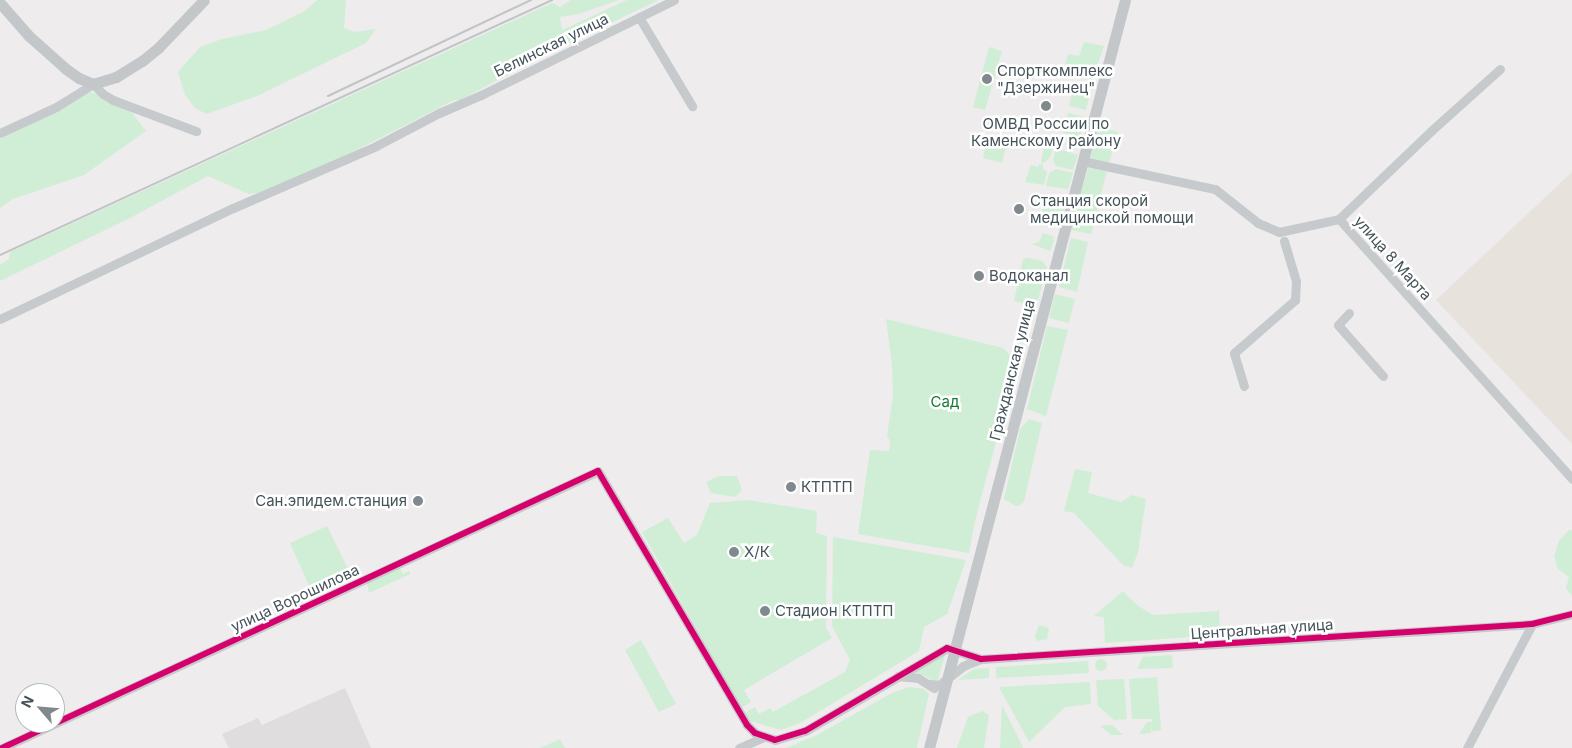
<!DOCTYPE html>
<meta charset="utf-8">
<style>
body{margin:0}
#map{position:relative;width:1572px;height:748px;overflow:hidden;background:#eeeced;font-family:Inter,sans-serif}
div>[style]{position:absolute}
.commercial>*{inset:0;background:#e8e2dc}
.education>*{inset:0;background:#e0dddf}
.green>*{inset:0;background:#d0eed5}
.round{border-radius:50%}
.minor>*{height:9px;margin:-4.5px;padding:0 4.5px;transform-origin:4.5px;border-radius:4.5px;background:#c6cacc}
.major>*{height:11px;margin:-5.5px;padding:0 5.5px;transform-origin:5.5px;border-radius:5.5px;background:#c3c7ca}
.rail>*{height:2px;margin:-1px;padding:0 1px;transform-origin:1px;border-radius:1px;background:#c1c4c5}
.cycleway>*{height:6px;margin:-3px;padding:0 3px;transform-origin:3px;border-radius:3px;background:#d6006c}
.dots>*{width:14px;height:14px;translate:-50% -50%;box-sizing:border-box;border:2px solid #fff;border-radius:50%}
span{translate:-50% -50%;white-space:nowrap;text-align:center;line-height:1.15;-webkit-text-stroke:5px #fff;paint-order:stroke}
.street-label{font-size:15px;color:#445359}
.poi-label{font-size:15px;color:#445359}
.left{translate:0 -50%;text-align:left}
.right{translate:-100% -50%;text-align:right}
.park-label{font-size:15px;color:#147b34}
.north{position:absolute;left:15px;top:683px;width:50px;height:50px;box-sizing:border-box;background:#fff;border:1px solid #b4babd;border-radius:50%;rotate:297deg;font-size:14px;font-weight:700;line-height:20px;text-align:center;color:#445359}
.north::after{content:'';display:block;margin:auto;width:18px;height:22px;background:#80898d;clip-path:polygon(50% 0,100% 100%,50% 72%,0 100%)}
</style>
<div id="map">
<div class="commercial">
<div style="clip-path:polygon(1572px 172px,1572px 444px,1436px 300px)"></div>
</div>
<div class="education">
<div style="clip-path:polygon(345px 688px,371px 748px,229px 748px,222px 734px,258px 718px,262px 725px)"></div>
</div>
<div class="green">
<div style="clip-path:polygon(317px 0,346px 0,344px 28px,354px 32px,376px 29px,366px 43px,257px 96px,207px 114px,196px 109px,185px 95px,178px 72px,200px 47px,222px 39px,266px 30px,305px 11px)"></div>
<div style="clip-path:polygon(571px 0,619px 0,579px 14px,560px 17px,562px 30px,627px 0,659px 0,532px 60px,530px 63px,460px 100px,454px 100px,337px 160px,266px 192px,249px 194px,208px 176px,130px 218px,0 281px,0 265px,9px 259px,10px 252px,552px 3px,560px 7px)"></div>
<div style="clip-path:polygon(1084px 42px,1104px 46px,1092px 81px,1063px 74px,1068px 54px,1079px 56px)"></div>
<div style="clip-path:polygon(989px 47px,1002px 51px,985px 110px,973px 107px)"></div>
<div style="clip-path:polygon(1074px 84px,1091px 88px,1086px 110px,1069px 106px)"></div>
<div style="clip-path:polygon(89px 92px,101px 95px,130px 110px,146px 131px,84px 175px,13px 199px,0 208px,0 139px)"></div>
<div style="clip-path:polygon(1068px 113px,1085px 117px,1078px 146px,1067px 143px,1069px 135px,1063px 133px)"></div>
<div style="clip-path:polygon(1098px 127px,1118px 132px,1109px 163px,1090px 159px)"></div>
<div style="clip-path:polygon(993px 136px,1008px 139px,1002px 163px,983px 158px,987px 139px)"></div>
<div style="clip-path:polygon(1044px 146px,1053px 147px,1050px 158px,1044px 163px,1041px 162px)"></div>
<div style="clip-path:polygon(1056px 148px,1078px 155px,1073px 170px,1056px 166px,1053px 160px)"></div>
<div style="clip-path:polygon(1039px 164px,1043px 164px,1043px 169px,1047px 172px,1044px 185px,1025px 182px,1031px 165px,1039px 167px)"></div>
<div style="clip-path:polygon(1088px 168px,1107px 171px,1091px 234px,1070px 230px)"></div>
<div style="clip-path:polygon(1056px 169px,1073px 173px,1068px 189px,1046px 186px,1049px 173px)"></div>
<div style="clip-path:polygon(1046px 195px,1068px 197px,1059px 228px,1039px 223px)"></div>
<div style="clip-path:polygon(1043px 233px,1053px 236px,1054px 241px,1050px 251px,1032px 244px,1039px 242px)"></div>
<div style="clip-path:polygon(1071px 238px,1088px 242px,1077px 292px,1059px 287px)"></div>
<div style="clip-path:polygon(1028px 258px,1042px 261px,1047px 267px,1038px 300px,1031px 305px,1014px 301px,1023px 259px)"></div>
<div style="clip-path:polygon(1055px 294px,1075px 299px,1069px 323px,1049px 318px)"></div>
<div style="clip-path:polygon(886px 319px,1003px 348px,1012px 357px,1016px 366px,975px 521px,969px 553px,858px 534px,870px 450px,889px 451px,890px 441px,887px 436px,893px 395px,892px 365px)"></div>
<div style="clip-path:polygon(1047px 326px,1068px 330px,1046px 416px,1027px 409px)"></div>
<div style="clip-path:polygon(1029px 419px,1042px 423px,1024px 501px,1021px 505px,1016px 506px,1004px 499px,1020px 429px)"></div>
<div style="clip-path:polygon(1075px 469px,1092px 472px,1088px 493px,1121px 502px,1132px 495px,1146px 499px,1138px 552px,1132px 568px,1123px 565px,1074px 513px,1064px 511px)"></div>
<div style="clip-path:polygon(719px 476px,737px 476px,742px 490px,735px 497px,711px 493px,706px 482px)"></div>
<div style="clip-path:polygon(747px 500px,817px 511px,816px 533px,827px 536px,826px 628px,832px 638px,744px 690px,751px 702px,741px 708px,642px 532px,668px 518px,684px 543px,697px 535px,710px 503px)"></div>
<div style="clip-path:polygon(327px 526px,352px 577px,313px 595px,290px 543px)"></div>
<div style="clip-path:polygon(1572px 530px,1572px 596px,1566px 588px,1569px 577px,1558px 569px,1554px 556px,1559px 541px,1568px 531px)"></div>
<div style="clip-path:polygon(833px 537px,966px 560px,947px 614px,924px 627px,919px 651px,800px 723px,781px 730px,750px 721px,745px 713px,755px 707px,759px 714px,770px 708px,773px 712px,845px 672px,850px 660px,832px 626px)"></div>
<div style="clip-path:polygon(400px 568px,403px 574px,409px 571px,410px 574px,369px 593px,367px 583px)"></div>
<div style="clip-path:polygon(1122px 592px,1124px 592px,1138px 606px,1154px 615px,1219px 611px,1220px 635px,1105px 643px,1104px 617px,1094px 616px)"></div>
<div style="clip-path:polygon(1039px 625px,1049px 628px,1047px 639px,1037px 641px,1035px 637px)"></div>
<div style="clip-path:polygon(641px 640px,676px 704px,659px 712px,625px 650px)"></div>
<div style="clip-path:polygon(945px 655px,937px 683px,925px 676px,911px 673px)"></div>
<div style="clip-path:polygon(1172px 655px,1173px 668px,1137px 669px,1143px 657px)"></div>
<div class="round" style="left:1095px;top:659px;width:12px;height:12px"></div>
<div style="clip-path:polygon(1088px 661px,1089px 673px,996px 678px,996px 667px)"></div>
<div style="clip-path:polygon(989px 668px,989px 678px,958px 680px,974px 669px)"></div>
<div style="clip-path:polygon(1157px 677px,1161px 730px,1152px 731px,1152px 724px,1151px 733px,1139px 734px,1147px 722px,1152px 722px,1152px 719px,1132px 719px,1129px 679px)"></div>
<div style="clip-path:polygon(1124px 679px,1127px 719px,1114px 720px,1098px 706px,1096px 680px)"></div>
<div style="clip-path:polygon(1090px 682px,1091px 704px,1065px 707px,1029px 742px,999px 687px)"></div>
<div style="clip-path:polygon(909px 687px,924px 689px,929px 694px,917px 748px,786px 748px,817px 735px,892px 693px)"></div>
<div style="clip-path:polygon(1002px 705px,1023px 747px,1023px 748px,1000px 748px)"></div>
<div style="clip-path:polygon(982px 711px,989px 715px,984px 748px,957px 748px,968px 717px)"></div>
<div style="clip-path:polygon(1112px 725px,1123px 735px,1111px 735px,1100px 726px)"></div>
<div style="clip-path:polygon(560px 739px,565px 748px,540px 748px,556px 741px)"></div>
</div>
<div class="minor">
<div style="left:639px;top:17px;width:104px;rotate:59.2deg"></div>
<div style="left:1500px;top:69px;width:93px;rotate:138.1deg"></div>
<div style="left:1431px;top:131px;width:127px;rotate:136.3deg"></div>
<div style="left:1339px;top:219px;width:349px;rotate:48.1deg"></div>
<div style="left:0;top:133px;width:62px;rotate:-24.9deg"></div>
<div style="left:56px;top:107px;width:44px;rotate:-31.9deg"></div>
<div style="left:93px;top:84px;width:14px;rotate:45deg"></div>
<div style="left:103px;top:94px;width:12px;rotate:31deg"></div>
<div style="left:113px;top:100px;width:89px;rotate:20.5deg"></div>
<div style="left:1082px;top:161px;width:136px;rotate:11.9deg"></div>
<div style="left:1215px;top:189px;width:55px;rotate:38.3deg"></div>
<div style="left:1258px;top:223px;width:23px;rotate:23deg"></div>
<div style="left:1279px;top:232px;width:61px;rotate:-12.2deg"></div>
<div style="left:1349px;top:313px;width:16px;rotate:133deg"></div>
<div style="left:1338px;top:325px;width:68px;rotate:48.6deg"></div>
<div style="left:0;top:319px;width:258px;rotate:-25.5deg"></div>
<div style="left:233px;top:208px;width:156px;rotate:-23.4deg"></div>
<div style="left:376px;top:146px;width:71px;rotate:-27.6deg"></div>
<div style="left:439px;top:113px;width:46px;rotate:-23.2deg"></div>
<div style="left:481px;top:95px;width:215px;rotate:-26.2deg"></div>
<div style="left:1244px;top:386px;width:34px;rotate:-107deg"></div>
<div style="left:1234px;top:353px;width:81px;rotate:-41deg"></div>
<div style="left:1295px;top:300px;width:19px;rotate:-87deg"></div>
<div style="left:1296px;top:281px;width:42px;rotate:-106.7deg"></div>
<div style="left:898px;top:676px;width:20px;rotate:6deg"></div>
<div style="left:918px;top:678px;width:19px;rotate:32deg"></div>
<div style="left:930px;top:684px;width:9px;rotate:6deg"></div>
<div style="left:939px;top:685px;width:31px;rotate:-38deg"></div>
<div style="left:963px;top:666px;width:16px;rotate:-22deg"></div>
<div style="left:2px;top:748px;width:657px;rotate:-24.93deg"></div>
<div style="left:598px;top:471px;width:294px;rotate:59.6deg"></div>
<div style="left:747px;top:725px;width:11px;rotate:45deg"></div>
<div style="left:755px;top:733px;width:21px;rotate:19deg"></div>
<div style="left:775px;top:740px;width:31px;rotate:-17deg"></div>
<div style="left:805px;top:731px;width:164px;rotate:-30.3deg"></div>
<div style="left:947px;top:648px;width:36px;rotate:18deg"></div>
<div style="left:981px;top:659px;width:552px;rotate:-3.63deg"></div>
<div style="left:1532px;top:624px;width:41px;rotate:-14deg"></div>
<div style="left:739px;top:748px;width:27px;rotate:-24deg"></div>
<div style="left:1467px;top:748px;width:140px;rotate:-62.3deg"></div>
</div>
<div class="major">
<div style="left:0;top:3px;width:44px;rotate:48.7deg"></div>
<div style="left:29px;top:36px;width:50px;rotate:41.7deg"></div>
<div style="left:66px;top:69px;width:16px;rotate:35deg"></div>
<div style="left:79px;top:78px;width:15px;rotate:23deg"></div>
<div style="left:93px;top:84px;width:24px;rotate:-17deg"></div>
<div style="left:116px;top:77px;width:31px;rotate:-32deg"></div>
<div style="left:142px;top:61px;width:21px;rotate:-39deg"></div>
<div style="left:158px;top:48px;width:66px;rotate:-46.2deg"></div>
<div style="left:929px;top:748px;width:773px;rotate:-75.32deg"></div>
</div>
<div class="rail">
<div style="left:328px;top:96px;width:225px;rotate:-25.3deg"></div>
<div style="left:0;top:255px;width:608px;rotate:-24.79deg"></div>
</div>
<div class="cycleway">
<div style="left:2px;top:748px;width:657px;rotate:-24.93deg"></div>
<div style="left:598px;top:471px;width:294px;rotate:59.6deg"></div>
<div style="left:747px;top:725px;width:11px;rotate:45deg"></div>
<div style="left:755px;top:733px;width:21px;rotate:19deg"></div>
<div style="left:775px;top:740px;width:31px;rotate:-17deg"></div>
<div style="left:805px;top:731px;width:164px;rotate:-30.3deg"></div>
<div style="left:947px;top:648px;width:36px;rotate:18deg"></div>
<div style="left:981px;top:659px;width:552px;rotate:-3.63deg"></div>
<div style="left:1532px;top:624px;width:41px;rotate:-14deg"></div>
</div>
<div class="dots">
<div style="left:987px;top:79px;background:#80898d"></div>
<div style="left:1046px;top:106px;background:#80898d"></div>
<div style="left:1019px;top:209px;background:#80898d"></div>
<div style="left:979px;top:276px;background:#80898d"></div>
<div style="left:791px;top:487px;background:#80898d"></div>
<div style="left:418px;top:501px;background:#80898d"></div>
<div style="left:734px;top:552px;background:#80898d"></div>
<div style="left:765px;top:611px;background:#80898d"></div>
</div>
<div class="street-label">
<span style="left:551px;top:45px;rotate:-26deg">Белинская улица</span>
<span style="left:1393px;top:258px;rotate:48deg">улица 8 Марта</span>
<span style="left:1012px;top:370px;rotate:-76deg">Гражданская улица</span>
<span style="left:295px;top:598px;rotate:-25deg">улица Ворошилова</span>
<span style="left:1262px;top:629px;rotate:-4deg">Центральная улица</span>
</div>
<div class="poi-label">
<span class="left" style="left:997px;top:79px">Спорткомплекс<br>"Дзержинец"</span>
<span style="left:1046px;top:132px">ОМВД России по<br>Каменскому району</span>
<span class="left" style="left:1030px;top:209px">Станция скорой<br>медицинской помощи</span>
<span class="left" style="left:989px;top:276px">Водоканал</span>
<span class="left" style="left:801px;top:487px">КТПТП</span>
<span class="right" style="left:407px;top:501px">Сан.эпидем.станция</span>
<span class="left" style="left:744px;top:552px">Х/К</span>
<span class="left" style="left:775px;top:611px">Стадион КТПТП</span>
</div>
<div class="park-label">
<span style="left:945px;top:402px">Сад</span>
</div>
<div class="north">N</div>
</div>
